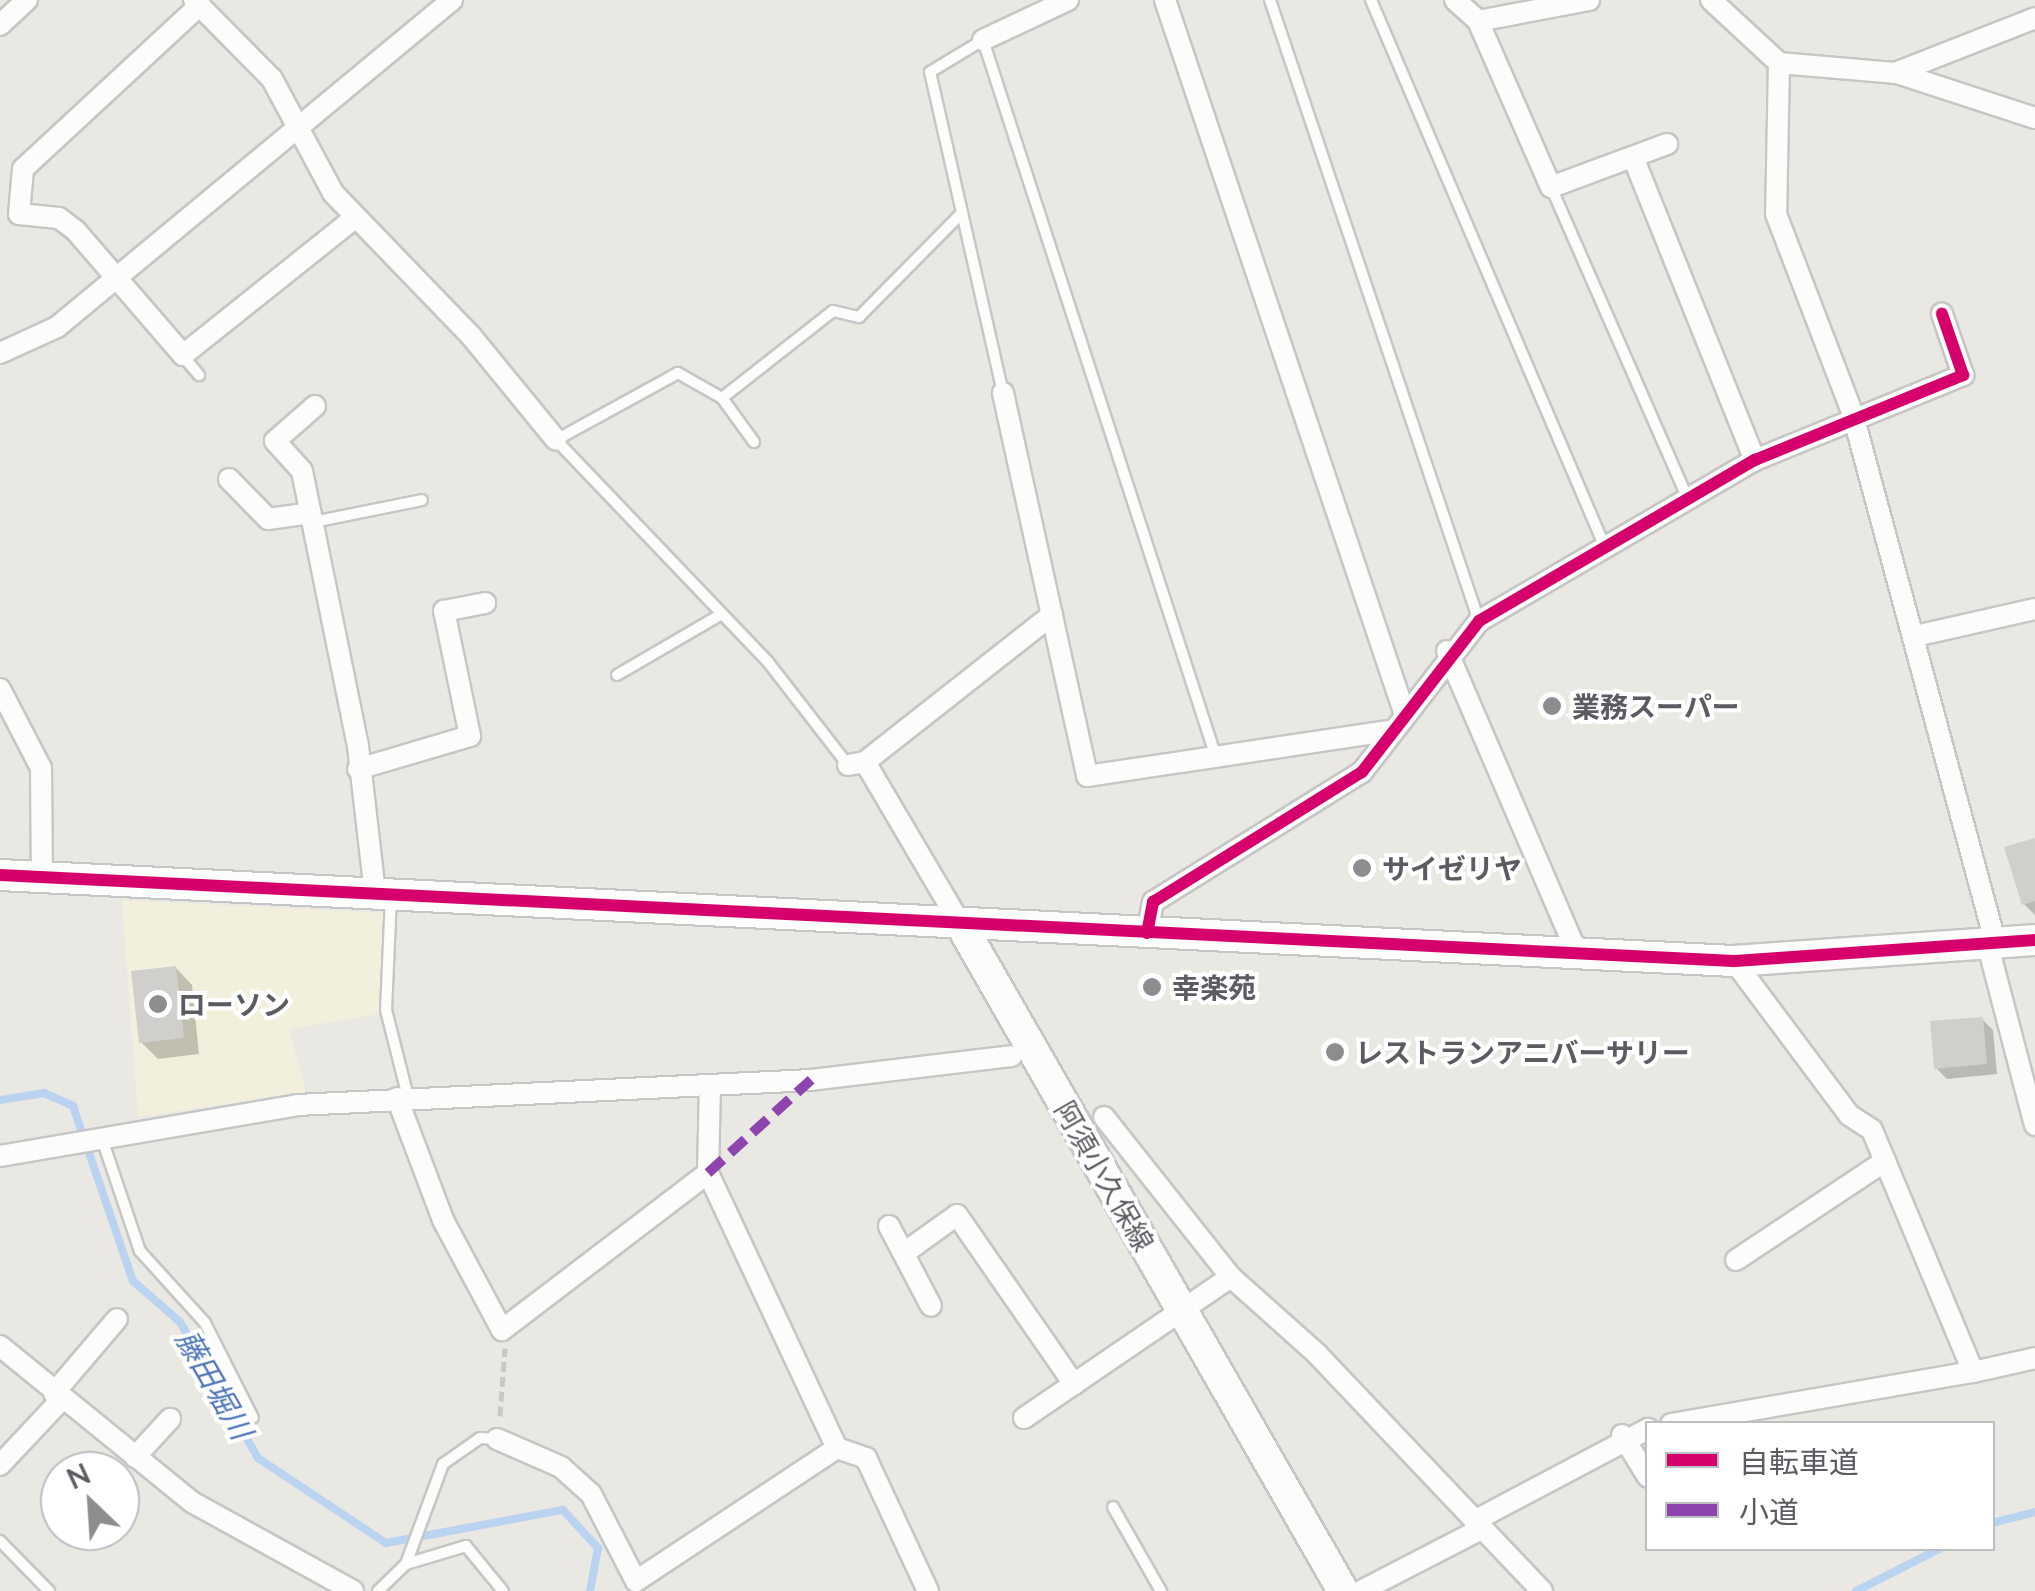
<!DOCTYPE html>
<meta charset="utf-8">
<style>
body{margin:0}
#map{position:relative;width:2035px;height:1591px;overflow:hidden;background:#e9e8e3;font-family:Lato,"Noto Sans JP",sans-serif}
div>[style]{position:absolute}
.commercial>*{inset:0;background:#f2f0dd}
.shadow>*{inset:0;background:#0003}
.stream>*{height:8px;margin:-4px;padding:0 4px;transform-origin:4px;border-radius:4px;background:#bad3f0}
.building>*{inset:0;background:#d0cfcc}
.path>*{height:5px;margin-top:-2.5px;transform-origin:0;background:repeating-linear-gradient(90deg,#c5c9c7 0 10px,transparent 0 15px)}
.roads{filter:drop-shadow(2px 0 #c6c6c6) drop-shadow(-2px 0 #c6c6c6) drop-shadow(0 2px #c6c6c6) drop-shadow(0 -2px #c6c6c6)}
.lane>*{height:10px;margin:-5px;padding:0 5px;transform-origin:5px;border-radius:5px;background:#fcfcfb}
.street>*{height:20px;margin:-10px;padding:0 10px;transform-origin:10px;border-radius:10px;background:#fcfcfb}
.secondary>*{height:30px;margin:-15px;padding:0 15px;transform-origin:15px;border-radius:15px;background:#fcfcfb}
.quiet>*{height:10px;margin-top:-5px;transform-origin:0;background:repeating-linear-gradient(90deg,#8e44ad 0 20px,transparent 0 30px)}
.cycleway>*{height:12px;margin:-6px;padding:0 6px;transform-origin:6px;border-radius:6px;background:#d6006c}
.dots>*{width:28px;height:28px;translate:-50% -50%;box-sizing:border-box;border:5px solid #fff;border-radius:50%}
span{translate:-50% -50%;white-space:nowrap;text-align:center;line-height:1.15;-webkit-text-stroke:8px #fff;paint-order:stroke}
.poi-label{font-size:28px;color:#5a5c61;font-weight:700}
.left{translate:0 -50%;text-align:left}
.street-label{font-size:28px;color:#5a5c61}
.water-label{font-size:30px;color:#4c74b6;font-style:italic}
.legend{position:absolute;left:1645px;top:1421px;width:350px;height:130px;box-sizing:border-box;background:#fff;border:2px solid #bdbec0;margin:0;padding:12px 18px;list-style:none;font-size:30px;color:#5a5c61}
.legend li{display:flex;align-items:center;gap:20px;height:50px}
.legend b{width:50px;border:2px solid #bdbec0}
.north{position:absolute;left:40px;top:1451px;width:100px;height:100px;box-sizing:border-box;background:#fff;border:2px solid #bdbec0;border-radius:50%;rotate:335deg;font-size:28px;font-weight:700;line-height:40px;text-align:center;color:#5a5c61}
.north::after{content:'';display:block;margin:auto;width:35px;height:45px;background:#8c8d8e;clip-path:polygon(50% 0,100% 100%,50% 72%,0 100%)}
</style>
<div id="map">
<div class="commercial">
<div style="clip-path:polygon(122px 900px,384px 913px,379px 1014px,289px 1029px,306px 1092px,138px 1117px)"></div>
</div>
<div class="shadow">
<div style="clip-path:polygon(2035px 841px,2035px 915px,2024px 904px)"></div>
<div style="clip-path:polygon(176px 968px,192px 985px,199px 1054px,158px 1059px,141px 1042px)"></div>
<div style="clip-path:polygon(1982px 1019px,1993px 1030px,1997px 1074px,1947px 1079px,1936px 1068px)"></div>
</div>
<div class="stream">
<div style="left:0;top:1100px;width:45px;rotate:-9deg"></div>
<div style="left:44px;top:1093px;width:32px;rotate:24deg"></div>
<div style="left:73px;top:1106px;width:185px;rotate:71.1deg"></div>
<div style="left:133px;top:1281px;width:62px;rotate:41.1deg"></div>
<div style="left:180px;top:1322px;width:157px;rotate:60.2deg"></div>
<div style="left:258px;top:1458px;width:154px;rotate:33.6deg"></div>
<div style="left:386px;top:1543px;width:180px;rotate:-10.6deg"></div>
<div style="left:563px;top:1510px;width:52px;rotate:47.4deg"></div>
<div style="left:598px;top:1548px;width:44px;rotate:100.5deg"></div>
<div style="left:1992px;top:1523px;width:44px;rotate:-14.3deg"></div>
<div style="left:1856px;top:1591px;width:95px;rotate:-26.8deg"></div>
</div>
<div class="building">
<div style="clip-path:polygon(2035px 838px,2035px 901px,2022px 905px,2004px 847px)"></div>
<div style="clip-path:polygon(176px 966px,184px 1038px,139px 1043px,131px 971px)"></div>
<div style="clip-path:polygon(1983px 1017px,1987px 1064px,1934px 1069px,1930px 1021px)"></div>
</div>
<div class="path">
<div style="left:500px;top:1416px;width:68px;rotate:-85.8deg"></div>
</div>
<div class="roads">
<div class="lane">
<div style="left:1270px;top:0;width:655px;rotate:71.4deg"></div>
<div style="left:1371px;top:0;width:593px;rotate:66.85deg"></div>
<div style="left:1551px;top:187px;width:336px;rotate:66.3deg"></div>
<div style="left:183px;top:356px;width:25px;rotate:50deg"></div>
<div style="left:1003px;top:393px;width:329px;rotate:-102.8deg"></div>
<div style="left:930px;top:72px;width:62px;rotate:-31.1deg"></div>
<div style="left:983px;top:40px;width:754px;rotate:72deg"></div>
<div style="left:722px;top:398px;width:141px;rotate:-38.1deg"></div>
<div style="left:833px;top:311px;width:27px;rotate:13deg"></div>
<div style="left:859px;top:317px;width:144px;rotate:-45.3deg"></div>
<div style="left:754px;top:442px;width:54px;rotate:-126deg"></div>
<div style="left:722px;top:398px;width:51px;rotate:-150.4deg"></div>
<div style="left:678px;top:373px;width:139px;rotate:151.2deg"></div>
<div style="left:556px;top:440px;width:307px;rotate:46.3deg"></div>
<div style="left:768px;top:662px;width:130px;rotate:52.2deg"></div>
<div style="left:313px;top:522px;width:111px;rotate:-11.4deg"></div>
<div style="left:617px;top:675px;width:121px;rotate:-30.2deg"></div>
<div style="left:391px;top:896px;width:114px;rotate:92.5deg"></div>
<div style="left:386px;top:1010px;width:90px;rotate:75.8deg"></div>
<div style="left:101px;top:1136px;width:121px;rotate:71.3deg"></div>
<div style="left:140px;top:1251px;width:97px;rotate:47.9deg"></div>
<div style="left:205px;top:1323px;width:106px;rotate:63.2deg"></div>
<div style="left:1113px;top:1507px;width:97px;rotate:60.3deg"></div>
<div style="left:0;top:1541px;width:70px;rotate:45.6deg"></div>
<div style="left:406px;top:1564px;width:63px;rotate:-16.7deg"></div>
<div style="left:466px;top:1546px;width:58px;rotate:50.6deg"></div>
<div style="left:378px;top:1591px;width:39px;rotate:-44deg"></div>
<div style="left:406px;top:1564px;width:107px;rotate:-69.7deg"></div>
<div style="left:443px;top:1464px;width:45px;rotate:-35.1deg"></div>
<div style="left:480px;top:1438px;width:17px;rotate:3deg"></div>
</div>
<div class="street">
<div style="left:194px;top:0;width:111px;rotate:45.4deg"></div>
<div style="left:272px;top:79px;width:129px;rotate:61.8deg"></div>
<div style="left:333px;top:193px;width:199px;rotate:46deg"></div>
<div style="left:471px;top:336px;width:134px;rotate:50.7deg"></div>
<div style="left:1165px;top:0;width:754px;rotate:71.44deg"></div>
<div style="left:1455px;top:0;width:31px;rotate:42deg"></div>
<div style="left:1478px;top:21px;width:181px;rotate:66.3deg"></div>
<div style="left:1551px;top:187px;width:124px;rotate:-20.3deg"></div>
<div style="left:1711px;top:0;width:93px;rotate:42.8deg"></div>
<div style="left:1779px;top:63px;width:116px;rotate:4.9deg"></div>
<div style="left:1895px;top:73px;width:150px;rotate:-21.4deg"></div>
<div style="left:200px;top:5px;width:241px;rotate:137.2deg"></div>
<div style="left:23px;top:169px;width:45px;rotate:95.1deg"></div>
<div style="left:19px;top:214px;width:40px;rotate:5.7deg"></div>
<div style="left:59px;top:218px;width:21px;rotate:37deg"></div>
<div style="left:76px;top:231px;width:164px;rotate:49.2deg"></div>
<div style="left:183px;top:355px;width:221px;rotate:-38.6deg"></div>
<div style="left:1478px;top:21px;width:113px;rotate:-10.7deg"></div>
<div style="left:0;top:25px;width:37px;rotate:-43deg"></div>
<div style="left:983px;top:40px;width:94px;rotate:-25.2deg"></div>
<div style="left:1779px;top:63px;width:151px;rotate:91.1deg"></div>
<div style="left:1776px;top:214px;width:215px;rotate:69deg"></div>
<div style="left:1853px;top:415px;width:549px;rotate:74.9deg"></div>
<div style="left:1897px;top:73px;width:145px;rotate:18.1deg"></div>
<div style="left:1633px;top:157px;width:327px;rotate:68.1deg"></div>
<div style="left:0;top:353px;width:63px;rotate:-24.5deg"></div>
<div style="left:57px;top:327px;width:513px;rotate:-39.62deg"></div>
<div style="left:1003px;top:393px;width:392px;rotate:77.6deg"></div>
<div style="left:1087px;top:776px;width:310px;rotate:-8.5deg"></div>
<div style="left:315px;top:406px;width:53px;rotate:138.8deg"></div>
<div style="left:275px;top:441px;width:40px;rotate:48deg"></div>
<div style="left:302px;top:471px;width:281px;rotate:78.5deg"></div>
<div style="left:358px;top:746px;width:149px;rotate:83.4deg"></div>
<div style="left:229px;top:479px;width:56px;rotate:45.7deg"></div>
<div style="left:268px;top:519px;width:43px;rotate:-7.9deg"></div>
<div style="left:1915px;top:636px;width:123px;rotate:-12.7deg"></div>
<div style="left:1447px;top:651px;width:329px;rotate:66.7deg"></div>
<div style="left:0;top:689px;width:89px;rotate:62.6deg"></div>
<div style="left:41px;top:768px;width:109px;rotate:89.5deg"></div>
<div style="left:865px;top:762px;width:187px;rotate:59.5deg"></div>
<div style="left:848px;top:765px;width:17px;rotate:-10deg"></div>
<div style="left:865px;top:762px;width:238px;rotate:-38.2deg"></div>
<div style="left:358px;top:769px;width:117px;rotate:-16.4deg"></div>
<div style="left:470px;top:736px;width:128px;rotate:-101.7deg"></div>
<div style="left:444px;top:611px;width:42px;rotate:-11deg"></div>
<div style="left:1147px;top:933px;width:32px;rotate:-79deg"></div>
<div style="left:1153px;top:902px;width:246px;rotate:-31.9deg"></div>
<div style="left:1362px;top:772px;width:191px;rotate:-52.2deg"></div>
<div style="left:1479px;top:621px;width:320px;rotate:-30.3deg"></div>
<div style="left:1755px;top:460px;width:225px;rotate:-22.2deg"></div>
<div style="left:1963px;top:375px;width:65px;rotate:-109deg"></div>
<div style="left:1988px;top:946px;width:185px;rotate:75.3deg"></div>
<div style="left:1734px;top:961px;width:192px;rotate:53.2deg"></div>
<div style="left:1849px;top:1115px;width:27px;rotate:33deg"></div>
<div style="left:1872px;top:1130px;width:262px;rotate:67.3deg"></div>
<div style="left:1973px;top:1372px;width:64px;rotate:-12.7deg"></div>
<div style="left:397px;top:1098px;width:130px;rotate:69.3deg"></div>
<div style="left:443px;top:1220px;width:125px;rotate:61.8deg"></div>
<div style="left:502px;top:1330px;width:259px;rotate:-37.3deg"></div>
<div style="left:708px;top:1173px;width:86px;rotate:-88.7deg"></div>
<div style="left:1104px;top:1117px;width:204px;rotate:51.6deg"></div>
<div style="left:1231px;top:1277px;width:115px;rotate:41.8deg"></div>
<div style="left:1317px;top:1354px;width:327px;rotate:46.5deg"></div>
<div style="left:0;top:1156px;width:301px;rotate:-9.7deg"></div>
<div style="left:297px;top:1105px;width:515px;rotate:-2.78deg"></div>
<div style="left:811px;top:1080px;width:202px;rotate:-6.8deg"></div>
<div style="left:708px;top:1173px;width:304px;rotate:64.9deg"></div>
<div style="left:889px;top:1226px;width:90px;rotate:62.3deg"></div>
<div style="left:904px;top:1253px;width:65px;rotate:-35.6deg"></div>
<div style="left:957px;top:1215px;width:206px;rotate:55.3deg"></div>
<div style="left:1736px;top:1260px;width:179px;rotate:-33.6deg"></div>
<div style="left:0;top:1346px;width:247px;rotate:39.1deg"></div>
<div style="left:192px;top:1502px;width:184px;rotate:28.9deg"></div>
<div style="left:54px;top:1393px;width:97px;rotate:-49.6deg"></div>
<div style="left:1024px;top:1418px;width:250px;rotate:-34.3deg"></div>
<div style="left:1671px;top:1424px;width:306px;rotate:-9.8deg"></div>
<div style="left:1622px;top:1435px;width:49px;rotate:58.2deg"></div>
<div style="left:497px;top:1439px;width:70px;rotate:23.6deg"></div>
<div style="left:561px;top:1467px;width:40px;rotate:42deg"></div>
<div style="left:591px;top:1494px;width:98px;rotate:62.7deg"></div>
<div style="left:636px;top:1581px;width:241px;rotate:-33.5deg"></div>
<div style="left:837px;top:1448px;width:31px;rotate:19deg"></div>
<div style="left:866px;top:1458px;width:147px;rotate:65deg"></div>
<div style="left:135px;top:1457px;width:52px;rotate:-47.4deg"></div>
<div style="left:0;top:1465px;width:91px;rotate:-46.8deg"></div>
<div style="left:1474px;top:1521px;width:197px;rotate:-27.9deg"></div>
<div style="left:1361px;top:1591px;width:135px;rotate:-27.3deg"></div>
</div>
<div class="secondary">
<div style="left:0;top:875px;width:1736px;rotate:2.84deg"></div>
<div style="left:1734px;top:961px;width:302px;rotate:-4deg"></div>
<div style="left:960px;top:923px;width:770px;rotate:60.17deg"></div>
</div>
</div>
<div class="quiet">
<div style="left:708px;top:1173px;width:139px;rotate:-42.1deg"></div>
</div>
<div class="cycleway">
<div style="left:0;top:875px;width:1736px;rotate:2.84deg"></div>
<div style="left:1734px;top:961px;width:302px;rotate:-4deg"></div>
<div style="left:1147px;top:933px;width:32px;rotate:-79deg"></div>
<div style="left:1153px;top:902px;width:246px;rotate:-31.9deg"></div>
<div style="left:1362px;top:772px;width:191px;rotate:-52.2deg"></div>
<div style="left:1479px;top:621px;width:320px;rotate:-30.3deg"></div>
<div style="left:1755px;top:460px;width:225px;rotate:-22.2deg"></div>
<div style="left:1963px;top:375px;width:65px;rotate:-109deg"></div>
</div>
<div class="dots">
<div style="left:1552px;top:706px;background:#8c8d8e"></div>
<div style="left:1362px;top:868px;background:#8c8d8e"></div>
<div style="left:1152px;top:987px;background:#8c8d8e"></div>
<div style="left:158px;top:1004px;background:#8c8d8e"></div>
<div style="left:1335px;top:1052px;background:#8c8d8e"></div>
</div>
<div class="poi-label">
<span class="left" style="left:1572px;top:706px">業務スーパー</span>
<span class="left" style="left:1382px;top:868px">サイゼリヤ</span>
<span class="left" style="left:1172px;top:987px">幸楽苑</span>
<span class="left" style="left:178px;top:1004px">ローソン</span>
<span class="left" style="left:1355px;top:1052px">レストランアニバーサリー</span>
</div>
<div class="street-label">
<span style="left:1105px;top:1176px;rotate:60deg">阿須小久保線</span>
</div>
<div class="water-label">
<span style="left:215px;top:1384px;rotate:60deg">藤田堀川</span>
</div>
<ul class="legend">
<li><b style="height:12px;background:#d6006c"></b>自転車道</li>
<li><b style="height:12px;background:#8e44ad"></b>小道</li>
</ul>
<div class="north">N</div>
</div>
